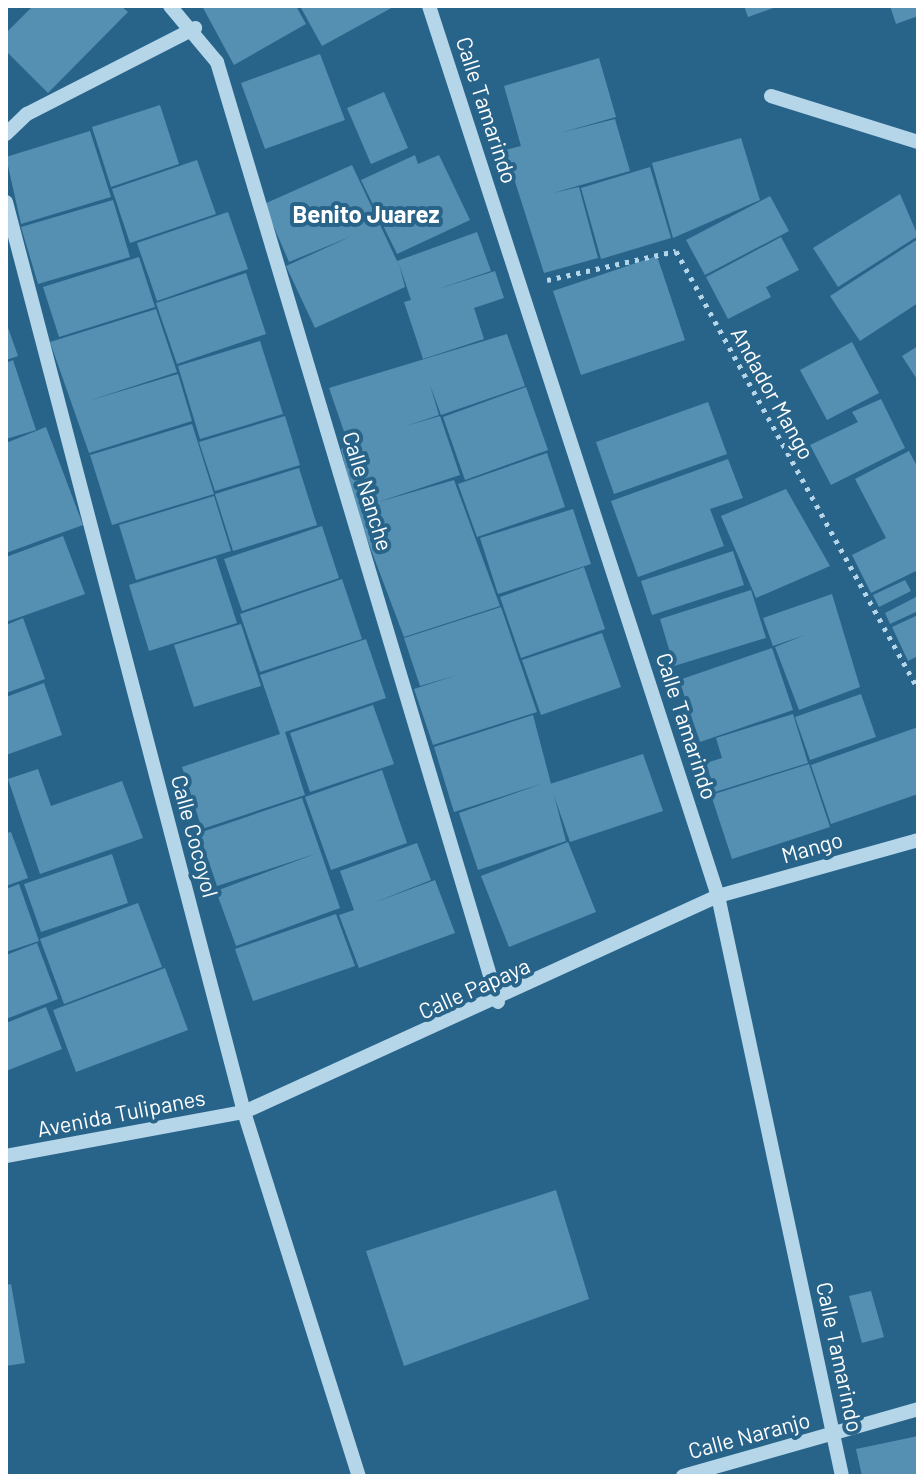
<!DOCTYPE html>
<style>
body{margin:0}
#map{position:relative;width:924px;height:1482px;overflow:hidden;background:#28648a;font-family:Barlow,sans-serif}
div>[style]{position:absolute}
.building>*{inset:0;background:#558fb2}
.path>*{height:5px;margin-top:-2.5px;transform-origin:0;background:repeating-linear-gradient(90deg,#b5d6e9 0 4px,transparent 0 10px)}
.minor>*{height:14px;margin:-7px;padding:0 7px;transform-origin:7px;border-radius:7px;background:#b5d6e9}
span{translate:-50% -50%;white-space:nowrap;text-align:center;line-height:1.15;-webkit-text-stroke:8px #28648a;paint-order:stroke}
.street-label{font-size:22px;color:#fff}
.neighbourhood-label{font-size:24px;color:#fff;font-weight:700}
.frame{position:absolute;inset:0;border:8px solid #fff;pointer-events:none}
</style>
<div id="map">
<div class="building">
<div style="clip-path:polygon(33px 6px,121px 6px,128px 12px,48px 93px,6px 51px,6px 33px)"></div>
<div style="clip-path:polygon(202px 6px,296px 6px,306px 24px,234px 65px)"></div>
<div style="clip-path:polygon(300px 6px,395px 6px,322px 46px)"></div>
<div style="clip-path:polygon(744px 6px,779px 6px,748px 17px)"></div>
<div style="clip-path:polygon(890px 6px,918px 6px,918px 16px,896px 24px)"></div>
<div style="clip-path:polygon(320px 54px,345px 120px,265px 149px,241px 83px)"></div>
<div style="clip-path:polygon(599px 58px,616px 117px,560px 133px,615px 119px,630px 171px,553px 193px,579px 187px,598px 258px,544px 273px,505px 150px,521px 146px,504px 86px)"></div>
<div style="clip-path:polygon(384px 92px,408px 148px,371px 164px,347px 108px)"></div>
<div style="clip-path:polygon(160px 105px,179px 164px,111px 187px,92px 127px)"></div>
<div style="clip-path:polygon(90px 131px,111px 197px,21px 224px,6px 157px)"></div>
<div style="clip-path:polygon(741px 138px,760px 200px,673px 238px,652px 163px)"></div>
<div style="clip-path:polygon(415px 155px,418px 164px,439px 155px,470px 220px,397px 254px,361px 180px)"></div>
<div style="clip-path:polygon(197px 160px,216px 214px,130px 243px,112px 189px)"></div>
<div style="clip-path:polygon(352px 165px,397px 261px,477px 232px,491px 271px,435px 290px,495px 271px,504px 298px,474px 308px,484px 339px,423px 359px,404px 302px,411px 300px,399px 264px,405px 287px,315px 328px,286px 266px,352px 236px,289px 262px,264px 204px)"></div>
<div style="clip-path:polygon(650px 167px,671px 238px,601px 259px,581px 188px)"></div>
<div style="clip-path:polygon(900px 194px,918px 236px,838px 287px,813px 248px)"></div>
<div style="clip-path:polygon(770px 196px,789px 231px,705px 275px,686px 240px)"></div>
<div style="clip-path:polygon(113px 200px,130px 257px,38px 284px,21px 227px)"></div>
<div style="clip-path:polygon(228px 212px,248px 269px,157px 301px,137px 243px)"></div>
<div style="clip-path:polygon(781px 237px,799px 270px,766px 287px,771px 297px,728px 319px,706px 277px)"></div>
<div style="clip-path:polygon(918px 239px,918px 303px,860px 341px,830px 296px)"></div>
<div style="clip-path:polygon(657px 256px,685px 340px,581px 375px,553px 291px)"></div>
<div style="clip-path:polygon(139px 257px,155px 307px,59px 337px,43px 287px)"></div>
<div style="clip-path:polygon(246px 273px,266px 334px,177px 364px,156px 303px)"></div>
<div style="clip-path:polygon(156px 309px,177px 372px,88px 401px,178px 374px,192px 421px,89px 453px,50px 342px)"></div>
<div style="clip-path:polygon(6px 322px,18px 356px,6px 360px)"></div>
<div style="clip-path:polygon(507px 334px,525px 386px,441px 415px,430px 385px,439px 415px,406px 426px,440px 416px,460px 475px,375px 503px,454px 480px,500px 606px,404px 637px,356px 510px,341px 449px,349px 446px,329px 388px)"></div>
<div style="clip-path:polygon(260px 341px,283px 414px,200px 439px,178px 366px)"></div>
<div style="clip-path:polygon(852px 342px,879px 393px,827px 420px,800px 370px)"></div>
<div style="clip-path:polygon(918px 346px,918px 381px,902px 356px)"></div>
<div style="clip-path:polygon(13px 360px,36px 430px,6px 439px,6px 363px)"></div>
<div style="clip-path:polygon(526px 387px,548px 450px,465px 480px,443px 417px)"></div>
<div style="clip-path:polygon(881px 399px,905px 448px,831px 485px,810px 445px,858px 422px,852px 412px)"></div>
<div style="clip-path:polygon(708px 402px,727px 454px,614px 494px,596px 442px)"></div>
<div style="clip-path:polygon(285px 416px,300px 465px,215px 491px,199px 442px)"></div>
<div style="clip-path:polygon(192px 424px,214px 494px,112px 525px,90px 455px)"></div>
<div style="clip-path:polygon(46px 427px,83px 525px,6px 553px,6px 443px)"></div>
<div style="clip-path:polygon(909px 451px,918px 468px,918px 570px,871px 593px,852px 555px,886px 538px,855px 479px)"></div>
<div style="clip-path:polygon(547px 453px,565px 507px,477px 537px,458px 484px)"></div>
<div style="clip-path:polygon(728px 459px,743px 498px,710px 509px,724px 546px,638px 577px,611px 501px)"></div>
<div style="clip-path:polygon(299px 468px,317px 525px,233px 551px,215px 494px)"></div>
<div style="clip-path:polygon(786px 489px,830px 566px,756px 598px,721px 516px)"></div>
<div style="clip-path:polygon(214px 496px,231px 551px,136px 580px,119px 525px)"></div>
<div style="clip-path:polygon(573px 509px,591px 564px,498px 594px,480px 538px)"></div>
<div style="clip-path:polygon(322px 526px,339px 578px,242px 611px,224px 559px)"></div>
<div style="clip-path:polygon(63px 536px,85px 594px,6px 622px,6px 557px)"></div>
<div style="clip-path:polygon(733px 551px,744px 585px,652px 615px,641px 581px)"></div>
<div style="clip-path:polygon(216px 558px,237px 623px,149px 651px,129px 585px)"></div>
<div style="clip-path:polygon(584px 567px,605px 629px,521px 658px,500px 597px)"></div>
<div style="clip-path:polygon(342px 579px,362px 639px,260px 672px,240px 614px)"></div>
<div style="clip-path:polygon(905px 580px,911px 591px,879px 607px,873px 595px)"></div>
<div style="clip-path:polygon(751px 590px,766px 638px,674px 666px,660px 619px)"></div>
<div style="clip-path:polygon(832px 594px,860px 687px,799px 710px,775px 647px,805px 635px,773px 646px,763px 618px)"></div>
<div style="clip-path:polygon(916px 597px,918px 611px,890px 624px,885px 613px)"></div>
<div style="clip-path:polygon(501px 607px,537px 712px,433px 745px,414px 689px,457px 675px,420px 686px,404px 638px)"></div>
<div style="clip-path:polygon(918px 615px,918px 656px,908px 661px,892px 627px)"></div>
<div style="clip-path:polygon(23px 618px,45px 679px,6px 693px,6px 625px)"></div>
<div style="clip-path:polygon(241px 624px,261px 686px,194px 707px,174px 645px)"></div>
<div style="clip-path:polygon(602px 633px,621px 687px,541px 715px,522px 660px)"></div>
<div style="clip-path:polygon(366px 639px,386px 698px,285px 732px,305px 795px,202px 829px,182px 767px,280px 734px,260px 675px)"></div>
<div style="clip-path:polygon(772px 648px,793px 710px,700px 742px,679px 680px)"></div>
<div style="clip-path:polygon(44px 683px,62px 735px,6px 755px,6px 697px)"></div>
<div style="clip-path:polygon(861px 694px,876px 737px,810px 760px,795px 717px)"></div>
<div style="clip-path:polygon(373px 705px,394px 764px,310px 792px,290px 733px)"></div>
<div style="clip-path:polygon(793px 714px,808px 763px,715px 792px,706px 763px,722px 758px,716px 738px)"></div>
<div style="clip-path:polygon(533px 715px,566px 841px,478px 870px,459px 813px,544px 783px,454px 812px,434px 747px)"></div>
<div style="clip-path:polygon(918px 727px,918px 794px,831px 824px,811px 765px)"></div>
<div style="clip-path:polygon(643px 754px,663px 811px,570px 842px,550px 784px)"></div>
<div style="clip-path:polygon(809px 764px,830px 827px,732px 859px,711px 795px)"></div>
<div style="clip-path:polygon(38px 769px,51px 806px,122px 781px,143px 838px,40px 874px,8px 779px)"></div>
<div style="clip-path:polygon(382px 770px,407px 843px,331px 870px,305px 797px)"></div>
<div style="clip-path:polygon(302px 798px,340px 908px,236px 946px,216px 891px,315px 854px,217px 886px,199px 833px)"></div>
<div style="clip-path:polygon(11px 832px,28px 878px,6px 886px,6px 833px)"></div>
<div style="clip-path:polygon(568px 842px,596px 912px,509px 947px,481px 876px)"></div>
<div style="clip-path:polygon(417px 843px,431px 880px,373px 903px,435px 880px,455px 933px,359px 968px,339px 915px,354px 910px,340px 871px)"></div>
<div style="clip-path:polygon(112px 854px,128px 903px,41px 932px,24px 884px)"></div>
<div style="clip-path:polygon(19px 884px,39px 941px,6px 952px,6px 889px)"></div>
<div style="clip-path:polygon(138px 903px,162px 967px,64px 1004px,40px 939px)"></div>
<div style="clip-path:polygon(336px 914px,355px 966px,253px 1001px,235px 949px)"></div>
<div style="clip-path:polygon(37px 943px,58px 999px,6px 1019px,6px 955px)"></div>
<div style="clip-path:polygon(165px 968px,188px 1030px,76px 1072px,53px 1010px)"></div>
<div style="clip-path:polygon(46px 1007px,62px 1049px,6px 1071px,6px 1023px)"></div>
<div style="clip-path:polygon(556px 1190px,589px 1299px,404px 1366px,366px 1251px)"></div>
<div style="clip-path:polygon(11px 1284px,25px 1363px,6px 1366px,6px 1285px)"></div>
<div style="clip-path:polygon(871px 1291px,884px 1337px,862px 1343px,849px 1296px)"></div>
<div style="clip-path:polygon(918px 1436px,918px 1476px,862px 1476px,856px 1449px)"></div>
</div>
<div class="path">
<div style="left:547px;top:280px;width:132px;rotate:-12.7deg"></div>
<div style="left:676px;top:251px;width:500px;rotate:61.08deg"></div>
</div>
<div class="minor">
<div style="left:170px;top:6px;width:73px;rotate:50deg"></div>
<div style="left:217px;top:62px;width:981px;rotate:73.36deg"></div>
<div style="left:429px;top:6px;width:936px;rotate:72.01deg"></div>
<div style="left:718px;top:896px;width:593px;rotate:77.93deg"></div>
<div style="left:771px;top:96px;width:154px;rotate:17.4deg"></div>
<div style="left:6px;top:134px;width:29px;rotate:-44deg"></div>
<div style="left:27px;top:114px;width:189px;rotate:-27.1deg"></div>
<div style="left:6px;top:202px;width:941px;rotate:75.34deg"></div>
<div style="left:244px;top:1112px;width:382px;rotate:72.5deg"></div>
<div style="left:6px;top:1156px;width:242px;rotate:-10.5deg"></div>
<div style="left:244px;top:1112px;width:521px;rotate:-24.5deg"></div>
<div style="left:718px;top:896px;width:208px;rotate:-15.6deg"></div>
<div style="left:683px;top:1476px;width:244px;rotate:-15.9deg"></div>
</div>
<div class="street-label">
<span style="left:487px;top:110px;rotate:72deg">Calle Tamarindo</span>
<span style="left:773px;top:393px;rotate:61deg">Andador Mango</span>
<span style="left:368px;top:491px;rotate:73deg">Calle Nanche</span>
<span style="left:687px;top:726px;rotate:72deg">Calle Tamarindo</span>
<span style="left:195px;top:836px;rotate:75deg">Calle Cocoyol</span>
<span style="left:812px;top:847px;rotate:-16deg">Mango</span>
<span style="left:474px;top:988px;rotate:-24deg">Calle Papaya</span>
<span style="left:121px;top:1113px;rotate:-11deg">Avenida Tulipanes</span>
<span style="left:840px;top:1357px;rotate:78deg">Calle Tamarindo</span>
<span style="left:749px;top:1435px;rotate:-15deg">Calle Naranjo</span>
</div>
<div class="neighbourhood-label">
<span style="left:366px;top:214px">Benito Juarez</span>
</div>
<div class="frame"></div>
</div>
